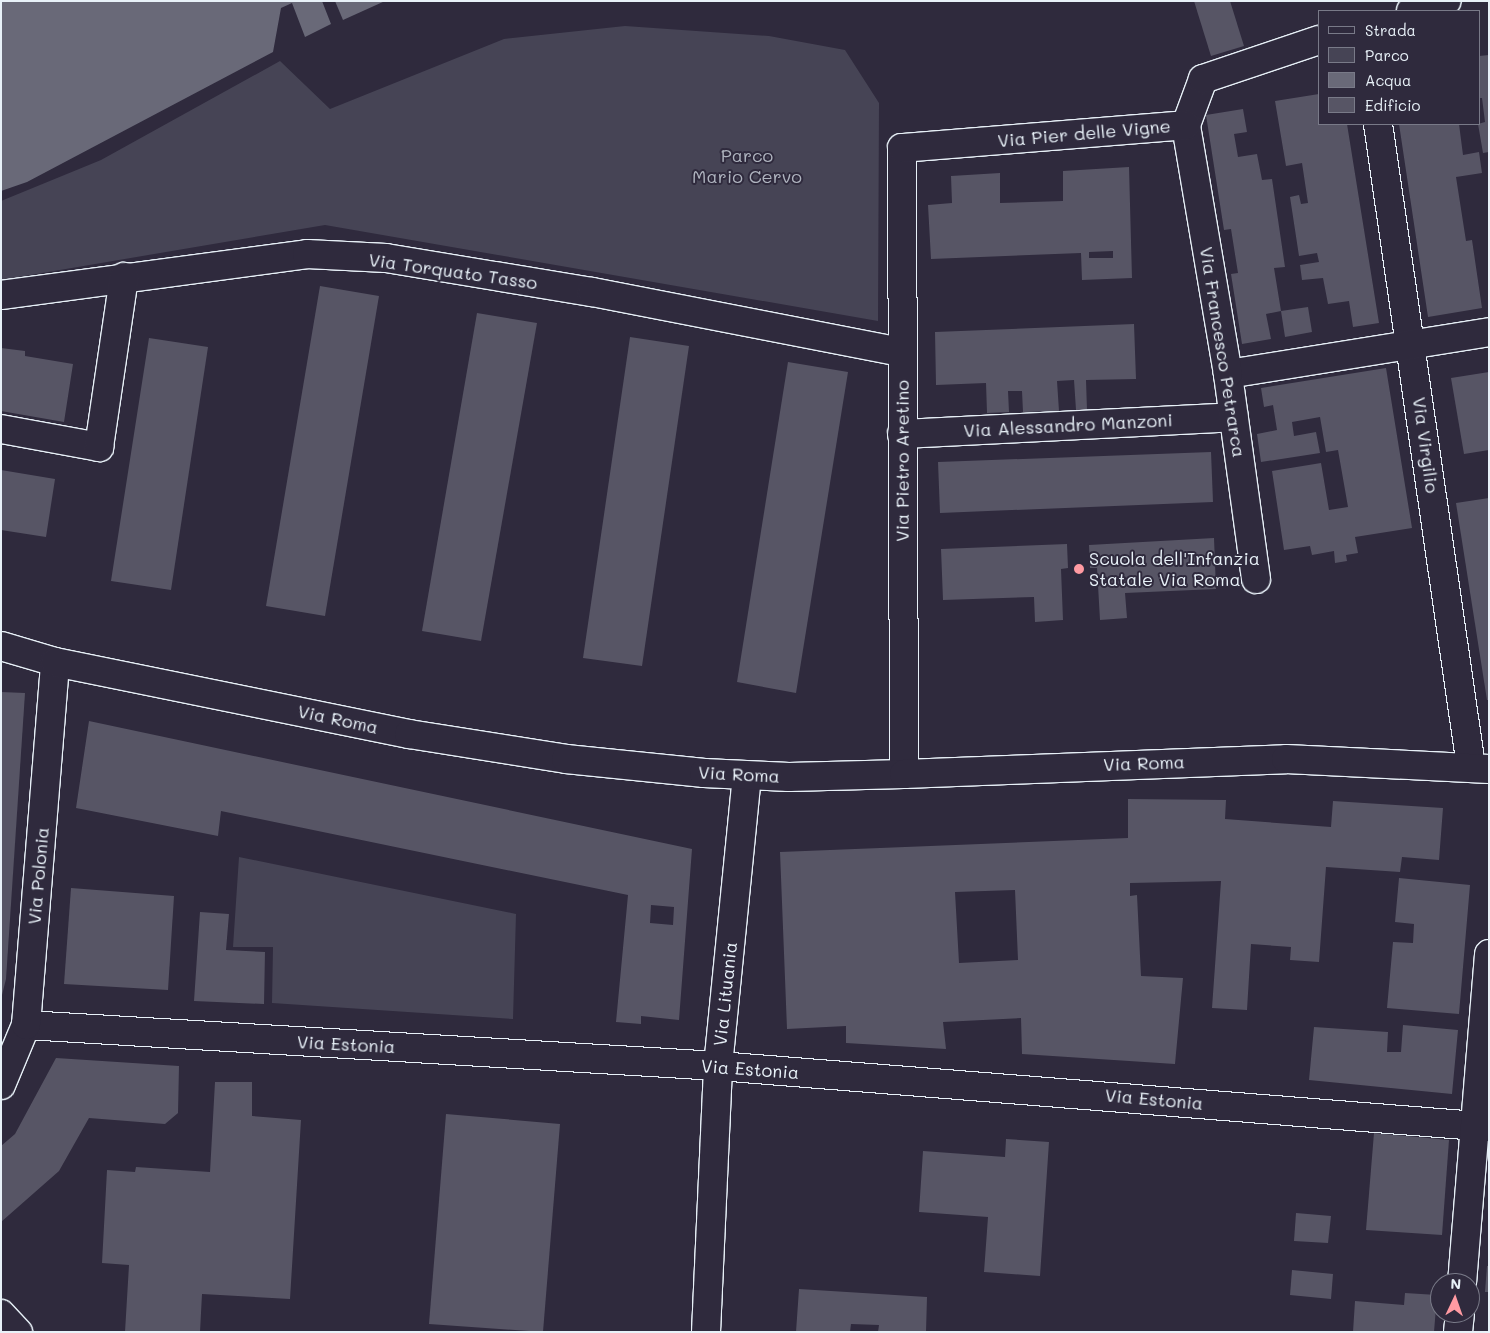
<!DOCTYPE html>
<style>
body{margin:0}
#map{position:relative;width:1490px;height:1333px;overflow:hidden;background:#2f2a3d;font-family:Mali,sans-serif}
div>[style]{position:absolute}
.green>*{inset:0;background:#464455}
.water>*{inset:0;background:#696978}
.building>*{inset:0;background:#575565}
.roads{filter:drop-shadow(1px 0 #e8f1f8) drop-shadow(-1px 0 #e8f1f8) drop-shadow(0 1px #e8f1f8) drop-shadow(0 -1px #e8f1f8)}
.minor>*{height:28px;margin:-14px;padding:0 14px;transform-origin:14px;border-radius:14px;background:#2f2a3d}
.major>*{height:28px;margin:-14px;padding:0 14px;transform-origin:14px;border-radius:14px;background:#2f2a3d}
.dots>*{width:14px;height:14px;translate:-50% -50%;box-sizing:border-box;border:2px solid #2f2a3d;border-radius:50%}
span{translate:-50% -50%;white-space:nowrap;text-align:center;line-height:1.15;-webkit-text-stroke:4px #2f2a3d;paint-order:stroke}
.street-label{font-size:18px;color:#e8f1f8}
.park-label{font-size:18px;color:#afb4bf}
.poi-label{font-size:18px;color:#e8f1f8}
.left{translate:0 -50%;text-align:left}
.frame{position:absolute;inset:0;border:2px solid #e8f1f8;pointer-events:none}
.legend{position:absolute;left:1318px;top:10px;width:162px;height:115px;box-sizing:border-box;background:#2f2a3d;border:1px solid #797a88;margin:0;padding:6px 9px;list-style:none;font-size:15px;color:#e8f1f8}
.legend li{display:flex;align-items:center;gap:10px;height:25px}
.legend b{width:25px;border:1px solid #797a88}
.north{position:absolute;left:1430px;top:1273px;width:50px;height:50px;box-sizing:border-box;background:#2f2a3d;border:1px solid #797a88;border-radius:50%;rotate:3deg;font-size:14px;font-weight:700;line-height:20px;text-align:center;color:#e8f1f8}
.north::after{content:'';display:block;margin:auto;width:18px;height:22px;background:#ff9aa2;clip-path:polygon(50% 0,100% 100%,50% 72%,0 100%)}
</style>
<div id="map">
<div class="green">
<div style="clip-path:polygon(625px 26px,769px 36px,845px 50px,879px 103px,878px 321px,325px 225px,1px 280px,1px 201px,101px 160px,280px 61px,330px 109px,504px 39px)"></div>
<div style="clip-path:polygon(239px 857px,516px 914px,513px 1019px,272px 1003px,273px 947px,233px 947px)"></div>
</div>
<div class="water">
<div style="clip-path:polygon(1px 1px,322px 1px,331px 24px,305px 37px,292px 3px,281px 8px,273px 52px,27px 182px,1px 191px)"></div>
<div style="clip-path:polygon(335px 1px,385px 1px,343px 20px)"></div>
</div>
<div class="building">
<div style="clip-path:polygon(1194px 1px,1230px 1px,1244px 46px,1211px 56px)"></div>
<div style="clip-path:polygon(1489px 55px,1489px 152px,1483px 153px,1478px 124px,1485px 122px,1482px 98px,1479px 98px,1479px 56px)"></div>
<div style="clip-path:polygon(1319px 94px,1319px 124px,1347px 124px,1379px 323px,1353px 327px,1349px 301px,1328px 304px,1323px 278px,1302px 280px,1300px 265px,1319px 262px,1317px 253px,1299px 256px,1290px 197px,1299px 195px,1301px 204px,1308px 203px,1302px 163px,1286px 166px,1275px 101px)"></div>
<div style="clip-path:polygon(1243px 109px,1247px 132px,1234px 134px,1238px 157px,1257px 154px,1262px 180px,1272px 179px,1285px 267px,1274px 268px,1281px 311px,1266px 314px,1271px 339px,1242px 344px,1231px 274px,1238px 273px,1231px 229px,1224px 230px,1206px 115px)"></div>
<div style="clip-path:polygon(1399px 124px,1459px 124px,1463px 155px,1479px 152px,1482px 173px,1456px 177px,1466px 241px,1472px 240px,1482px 308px,1428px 317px)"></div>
<div style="clip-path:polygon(evenodd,1129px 167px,1132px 278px,1082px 280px,1081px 253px,931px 259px,928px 205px,952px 203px,951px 176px,1000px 173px,1000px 203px,1063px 201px,1063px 171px,1129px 167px,1113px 251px,1113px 258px,1089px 258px,1089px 252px,1113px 251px)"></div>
<div style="clip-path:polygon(320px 286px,379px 296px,325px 616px,266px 606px)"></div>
<div style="clip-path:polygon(1308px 307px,1312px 332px,1285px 337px,1281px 311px)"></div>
<div style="clip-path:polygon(477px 313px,537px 323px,481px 641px,422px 631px)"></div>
<div style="clip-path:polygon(1134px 324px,1136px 379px,1086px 380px,1087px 410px,1076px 410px,1074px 380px,1057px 381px,1059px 411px,1023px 412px,1022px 391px,1008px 391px,1009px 412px,987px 413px,986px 383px,936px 385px,935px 332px)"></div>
<div style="clip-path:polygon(630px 337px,689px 346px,642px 666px,583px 658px)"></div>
<div style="clip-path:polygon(149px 338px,208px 347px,171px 590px,111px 581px)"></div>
<div style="clip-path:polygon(1px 348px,25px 351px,25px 356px,73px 364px,64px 422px,1px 411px)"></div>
<div style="clip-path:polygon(788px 362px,848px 372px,796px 693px,737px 682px)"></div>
<div style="clip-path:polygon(1386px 368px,1412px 528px,1355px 537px,1358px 553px,1346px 555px,1347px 561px,1335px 563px,1334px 551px,1312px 555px,1310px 546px,1284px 550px,1272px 471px,1321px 463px,1329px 510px,1348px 507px,1338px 450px,1326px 452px,1320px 417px,1292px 422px,1294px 436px,1316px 432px,1320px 453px,1261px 462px,1257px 434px,1277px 430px,1273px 405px,1264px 407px,1261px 388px)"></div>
<div style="clip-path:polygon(1489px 372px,1489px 450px,1464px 454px,1451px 378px)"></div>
<div style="clip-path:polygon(1211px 452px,1213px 502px,940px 513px,938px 462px)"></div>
<div style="clip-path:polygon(1px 470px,55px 479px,46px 537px,1px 530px)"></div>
<div style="clip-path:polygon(1489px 498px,1489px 700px,1487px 700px,1456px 503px)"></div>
<div style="clip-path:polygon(1214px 538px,1216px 589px,1125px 593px,1127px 618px,1100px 620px,1097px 568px,1090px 568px,1089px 545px)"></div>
<div style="clip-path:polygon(1067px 544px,1068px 568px,1061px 569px,1063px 620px,1035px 622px,1034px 597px,943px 600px,941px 549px)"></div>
<div style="clip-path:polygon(1px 692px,25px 693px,6px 979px,2px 995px)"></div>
<div style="clip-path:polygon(evenodd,89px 721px,692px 849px,679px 1020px,641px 1016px,641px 1024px,616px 1022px,628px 895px,221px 811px,218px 836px,76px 808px,89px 721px,651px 905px,674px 907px,673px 925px,650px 923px,651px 905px)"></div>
<div style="clip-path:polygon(evenodd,1128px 799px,1226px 800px,1225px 819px,1331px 827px,1333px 801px,1443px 808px,1439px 860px,1402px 857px,1400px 872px,1326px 867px,1319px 962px,1290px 960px,1291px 947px,1251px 944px,1247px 1010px,1212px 1008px,1221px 881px,1130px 883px,1130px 896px,1137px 895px,1141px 976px,1183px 978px,1175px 1064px,1022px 1054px,1021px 1018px,943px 1022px,946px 1049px,846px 1043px,846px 1026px,787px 1029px,780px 852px,1128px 838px,1128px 799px,1015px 890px,1018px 960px,959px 963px,955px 892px,1015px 890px)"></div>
<div style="clip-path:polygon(1399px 878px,1470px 885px,1459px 1014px,1387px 1008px,1393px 942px,1413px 943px,1414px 924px,1395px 922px)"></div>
<div style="clip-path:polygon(71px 888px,174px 896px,168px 990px,64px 984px)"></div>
<div style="clip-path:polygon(200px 912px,229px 914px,226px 950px,265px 952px,264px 1004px,194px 1001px)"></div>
<div style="clip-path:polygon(1403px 1025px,1458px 1030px,1452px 1094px,1309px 1080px,1314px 1027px,1388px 1032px,1387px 1052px,1401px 1052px)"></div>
<div style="clip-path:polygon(56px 1058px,179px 1066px,178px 1113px,165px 1124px,89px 1118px,59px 1171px,1px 1222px,1px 1146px,15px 1134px)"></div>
<div style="clip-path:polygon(215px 1082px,252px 1082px,252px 1116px,301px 1120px,290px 1299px,202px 1294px,200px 1332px,125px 1332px,129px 1265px,102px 1263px,107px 1170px,135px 1172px,136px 1167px,210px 1172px)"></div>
<div style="clip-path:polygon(446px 1114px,560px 1124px,543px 1332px,429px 1324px)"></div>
<div style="clip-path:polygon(1374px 1133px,1449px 1140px,1442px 1235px,1366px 1230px)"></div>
<div style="clip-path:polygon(1006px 1139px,1049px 1142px,1040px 1276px,984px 1272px,988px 1217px,919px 1212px,923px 1151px,1005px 1157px)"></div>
<div style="clip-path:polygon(1296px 1213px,1331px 1216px,1328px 1243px,1294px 1241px)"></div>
<div style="clip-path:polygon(1487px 1266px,1489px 1266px,1489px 1292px,1485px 1292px)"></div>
<div style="clip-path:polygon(1292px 1270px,1333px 1274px,1331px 1299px,1290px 1295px)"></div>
<div style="clip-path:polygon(799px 1289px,927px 1297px,926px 1332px,878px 1332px,879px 1325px,851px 1324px,850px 1332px,796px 1332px)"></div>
<div style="clip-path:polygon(1405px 1293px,1437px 1295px,1434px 1332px,1353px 1332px,1355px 1301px,1404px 1305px)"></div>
</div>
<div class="roads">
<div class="minor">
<div style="left:1411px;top:11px;width:37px;rotate:-16deg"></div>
<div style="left:1378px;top:124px;width:649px;rotate:81.76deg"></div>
<div style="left:1px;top:295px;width:309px;rotate:-7.6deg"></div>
<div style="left:307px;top:254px;width:79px;rotate:2.9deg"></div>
<div style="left:386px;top:258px;width:209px;rotate:9.4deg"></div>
<div style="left:592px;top:292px;width:315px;rotate:11deg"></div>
<div style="left:1228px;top:374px;width:264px;rotate:-9.1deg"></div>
<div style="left:1px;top:429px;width:100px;rotate:10.4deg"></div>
<div style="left:99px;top:447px;width:172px;rotate:-81.6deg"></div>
<div style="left:902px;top:434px;width:332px;rotate:-2.9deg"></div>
<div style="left:1256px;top:579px;width:207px;rotate:-97.8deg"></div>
<div style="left:1228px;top:374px;width:253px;rotate:-99.6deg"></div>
<div style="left:1186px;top:125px;width:49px;rotate:-69.7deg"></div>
<div style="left:1203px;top:79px;width:122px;rotate:-18.6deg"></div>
<div style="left:904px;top:774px;width:626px;rotate:-90.18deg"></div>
<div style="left:902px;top:148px;width:285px;rotate:-4.6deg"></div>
<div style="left:26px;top:1025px;width:693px;rotate:3.39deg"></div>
<div style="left:718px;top:1066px;width:773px;rotate:4.52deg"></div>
<div style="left:1px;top:1085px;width:65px;rotate:-67.4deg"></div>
<div style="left:26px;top:1025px;width:364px;rotate:-85.4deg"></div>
<div style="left:1462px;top:1283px;width:330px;rotate:-85.3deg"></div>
<div style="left:1px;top:1314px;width:25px;rotate:47deg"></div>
<div style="left:706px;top:1332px;width:266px;rotate:-87.4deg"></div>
<div style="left:718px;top:1066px;width:291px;rotate:-84.3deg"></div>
<div style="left:1458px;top:1332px;width:19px;rotate:-84deg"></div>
</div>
<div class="major">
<div style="left:1px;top:646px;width:56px;rotate:16.5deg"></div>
<div style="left:55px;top:662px;width:361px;rotate:11.5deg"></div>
<div style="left:409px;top:734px;width:159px;rotate:9deg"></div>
<div style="left:566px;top:759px;width:139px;rotate:5.8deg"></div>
<div style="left:704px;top:773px;width:85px;rotate:2.7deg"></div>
<div style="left:789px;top:777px;width:115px;rotate:-1.5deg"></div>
<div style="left:904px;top:774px;width:382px;rotate:-2.2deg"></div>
<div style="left:1286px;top:759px;width:203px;rotate:2.8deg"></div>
</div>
</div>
<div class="dots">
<div style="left:1079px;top:569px;background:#ff9aa2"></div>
</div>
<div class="street-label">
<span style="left:1084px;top:133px;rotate:-5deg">Via Pier delle Vigne</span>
<span style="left:453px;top:271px;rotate:8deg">Via Torquato Tasso</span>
<span style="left:1223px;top:352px;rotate:81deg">Via Francesco Petrarca</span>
<span style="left:1068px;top:425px;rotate:-3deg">Via Alessandro Manzoni</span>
<span style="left:1426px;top:445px;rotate:82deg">Via Virgilio</span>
<span style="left:902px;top:461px;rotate:-90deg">Via Pietro Aretino</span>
<span style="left:338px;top:719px;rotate:12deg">Via Roma</span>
<span style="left:1144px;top:763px;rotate:-2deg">Via Roma</span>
<span style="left:739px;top:774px;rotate:3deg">Via Roma</span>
<span style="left:38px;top:876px;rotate:-85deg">Via Polonia</span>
<span style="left:725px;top:994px;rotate:-84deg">Via Lituania</span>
<span style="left:346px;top:1044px;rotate:3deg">Via Estonia</span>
<span style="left:750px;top:1069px;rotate:4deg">Via Estonia</span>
<span style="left:1154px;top:1099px;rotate:5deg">Via Estonia</span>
</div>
<div class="park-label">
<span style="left:747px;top:166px">Parco<br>Mario Cervo</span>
</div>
<div class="poi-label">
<span class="left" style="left:1089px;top:569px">Scuola dell'Infanzia<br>Statale Via Roma</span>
</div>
<div class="frame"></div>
<ul class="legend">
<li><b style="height:6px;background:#2f2a3d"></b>Strada</li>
<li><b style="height:14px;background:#464455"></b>Parco</li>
<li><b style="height:14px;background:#696978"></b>Acqua</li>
<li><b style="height:14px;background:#575565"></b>Edificio</li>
</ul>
<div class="north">N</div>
</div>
